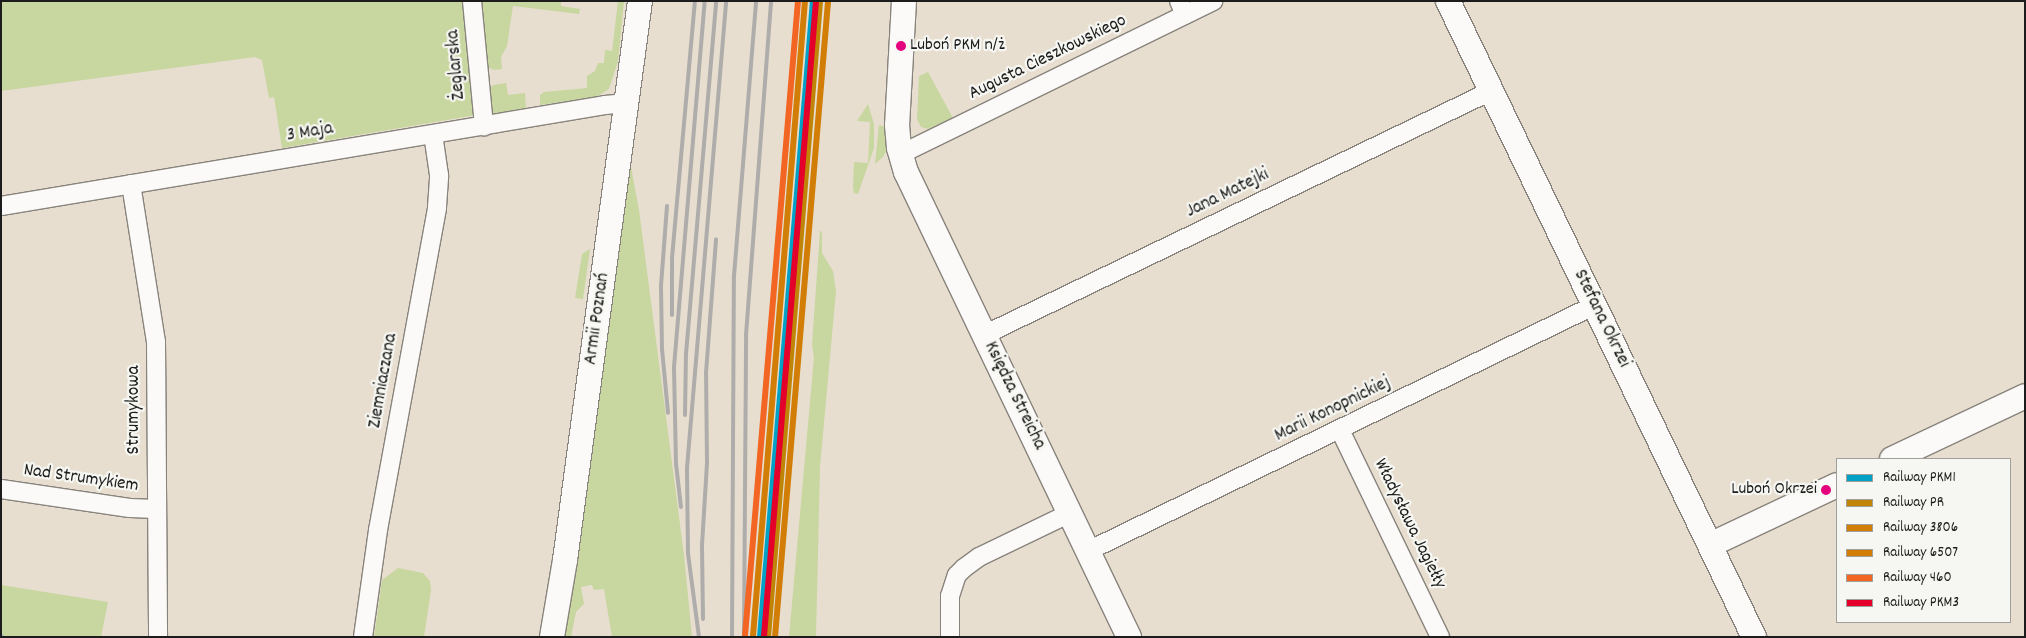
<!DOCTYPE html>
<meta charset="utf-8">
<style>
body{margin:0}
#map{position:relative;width:2026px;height:638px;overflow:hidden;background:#e7ded0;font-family:Dekko,sans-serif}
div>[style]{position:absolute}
.green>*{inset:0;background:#c8d69f}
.stream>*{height:4.5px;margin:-2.25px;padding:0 2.25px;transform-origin:2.25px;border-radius:2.25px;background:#99b8dd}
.roads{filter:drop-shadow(1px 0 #88837c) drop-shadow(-1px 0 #88837c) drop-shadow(0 1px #88837c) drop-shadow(0 -1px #88837c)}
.street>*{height:18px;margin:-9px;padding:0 9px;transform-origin:9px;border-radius:9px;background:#fbfaf8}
.secondary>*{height:24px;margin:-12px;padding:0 12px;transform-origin:12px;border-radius:12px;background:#fbfaf8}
.rail>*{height:4px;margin:-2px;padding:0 2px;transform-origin:2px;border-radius:2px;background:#aeadab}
.rail-1>*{height:6px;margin:-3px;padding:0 3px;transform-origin:3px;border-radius:3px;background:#01a2c5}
.rail-2>*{height:6px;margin:-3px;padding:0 3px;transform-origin:3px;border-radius:3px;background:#c08407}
.rail-3>*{height:6px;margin:-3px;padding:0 3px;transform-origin:3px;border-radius:3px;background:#d27d06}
.rail-4>*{height:6px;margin:-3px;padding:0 3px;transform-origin:3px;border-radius:3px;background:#d27d06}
.rail-5>*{height:6px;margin:-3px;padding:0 3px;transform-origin:3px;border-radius:3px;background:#f26522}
.rail-6>*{height:6px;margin:-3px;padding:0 3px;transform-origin:3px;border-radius:3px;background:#e4002b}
.dots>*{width:14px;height:14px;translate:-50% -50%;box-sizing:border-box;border:2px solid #f6f6f2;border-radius:50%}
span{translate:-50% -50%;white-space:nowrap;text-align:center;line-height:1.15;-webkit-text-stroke:4.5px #f6f6f2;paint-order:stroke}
.bus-label{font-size:18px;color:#1c1c1c}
.left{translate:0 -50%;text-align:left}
.right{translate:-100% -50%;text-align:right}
.street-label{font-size:19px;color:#1c1c1c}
.frame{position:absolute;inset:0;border:2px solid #1c1c1c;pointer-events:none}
.legend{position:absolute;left:1836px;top:458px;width:175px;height:165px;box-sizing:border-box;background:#f6f6f2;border:1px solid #9f9f9c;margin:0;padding:6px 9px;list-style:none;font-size:15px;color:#1c1c1c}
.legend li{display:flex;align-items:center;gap:10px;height:25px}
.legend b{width:25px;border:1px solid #9f9f9c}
</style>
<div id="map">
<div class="green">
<div style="clip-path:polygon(1px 1px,465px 1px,476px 115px,282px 148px,274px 97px,269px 98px,262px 60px,255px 57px,1px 91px)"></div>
<div style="clip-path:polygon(481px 1px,561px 1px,561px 6px,580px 9px,579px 14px,513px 6px,507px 46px,501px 57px,502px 69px,494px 70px,486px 66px)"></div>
<div style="clip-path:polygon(618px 1px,624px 1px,618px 61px,609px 89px,596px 97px,540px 105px,540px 95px,544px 92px,587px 88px,587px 76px,595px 71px,598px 63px,604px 63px,605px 50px,612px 51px)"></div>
<div style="clip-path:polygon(928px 72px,953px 118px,928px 129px,921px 127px,917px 119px,919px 76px)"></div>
<div style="clip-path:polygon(506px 83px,508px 95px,525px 93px,526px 108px,491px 114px,488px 91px,493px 85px)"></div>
<div style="clip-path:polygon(868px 104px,874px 124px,874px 148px,858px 194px,854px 193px,853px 188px,854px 162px,868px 163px,870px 122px,857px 121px)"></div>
<div style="clip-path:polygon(879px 125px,889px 128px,888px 147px,883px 157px,875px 164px)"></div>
<div style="clip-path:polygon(629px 156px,639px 210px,684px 555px,692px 637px,612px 637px,604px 589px,594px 590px,592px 585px,581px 587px,584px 604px,576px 612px,571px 637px,562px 637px,575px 575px)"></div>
<div style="clip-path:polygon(820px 231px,822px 232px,822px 253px,833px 271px,836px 291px,820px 467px,816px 637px,789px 637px,814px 357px,812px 345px)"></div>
<div style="clip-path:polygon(590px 249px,583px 299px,575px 298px,582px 254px)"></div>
<div style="clip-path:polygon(398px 568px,423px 573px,430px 581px,431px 590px,424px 637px,374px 637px,382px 580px)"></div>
<div style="clip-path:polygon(1px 585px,108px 602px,101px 637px,1px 637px)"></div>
</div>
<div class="stream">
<div style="left:1px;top:636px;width:1px;rotate:45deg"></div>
</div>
<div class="roads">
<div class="street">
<div style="left:472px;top:1px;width:126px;rotate:84.5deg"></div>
<div style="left:1179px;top:1px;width:15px;rotate:67deg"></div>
<div style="left:901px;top:154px;width:348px;rotate:-26.1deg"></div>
<div style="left:131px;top:184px;width:159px;rotate:81deg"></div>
<div style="left:156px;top:341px;width:296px;rotate:89.6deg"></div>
<div style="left:1px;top:206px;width:612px;rotate:-9.49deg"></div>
<div style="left:605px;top:105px;width:22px;rotate:-5deg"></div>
<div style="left:984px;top:335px;width:563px;rotate:-25.7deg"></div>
<div style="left:1340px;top:430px;width:230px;rotate:64.2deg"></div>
<div style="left:1px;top:489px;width:130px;rotate:8.4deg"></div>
<div style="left:130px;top:508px;width:26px;rotate:2deg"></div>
<div style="left:1088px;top:551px;width:564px;rotate:-25.88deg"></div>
<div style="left:363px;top:637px;width:108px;rotate:-82deg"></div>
<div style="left:378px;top:530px;width:328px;rotate:-79.6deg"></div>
<div style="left:437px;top:207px;width:32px;rotate:-86deg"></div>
<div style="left:439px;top:175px;width:41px;rotate:-98.3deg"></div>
<div style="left:950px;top:637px;width:41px;rotate:-90deg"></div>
<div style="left:950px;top:596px;width:22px;rotate:-72deg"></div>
<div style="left:957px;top:575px;width:10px;rotate:-45deg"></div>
<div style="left:964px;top:568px;width:19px;rotate:-36deg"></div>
<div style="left:979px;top:557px;width:101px;rotate:-25.8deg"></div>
</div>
<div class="secondary">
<div style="left:904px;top:1px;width:124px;rotate:93.2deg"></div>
<div style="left:897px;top:125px;width:23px;rotate:85deg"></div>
<div style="left:899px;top:148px;width:25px;rotate:74deg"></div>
<div style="left:906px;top:172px;width:516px;rotate:64.38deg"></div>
<div style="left:1448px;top:1px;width:706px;rotate:64.31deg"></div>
<div style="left:1892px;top:459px;width:147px;rotate:-25.3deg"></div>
<div style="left:1710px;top:545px;width:140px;rotate:-25.3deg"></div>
<div style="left:552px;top:637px;width:78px;rotate:-80.4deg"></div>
<div style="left:565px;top:560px;width:564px;rotate:-82.36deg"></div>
</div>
</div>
<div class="rail">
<div style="left:667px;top:206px;width:80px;rotate:94.3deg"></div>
<div style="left:661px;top:286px;width:63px;rotate:89.1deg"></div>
<div style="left:662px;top:349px;width:64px;rotate:84.6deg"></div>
<div style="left:672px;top:315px;width:57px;rotate:-90deg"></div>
<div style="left:672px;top:258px;width:258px;rotate:-84.9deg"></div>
<div style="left:685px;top:415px;width:61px;rotate:-89.1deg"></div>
<div style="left:686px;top:354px;width:354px;rotate:-85.1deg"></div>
<div style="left:681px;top:507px;width:43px;rotate:-96.6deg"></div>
<div style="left:676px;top:464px;width:97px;rotate:-91.2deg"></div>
<div style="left:674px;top:367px;width:367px;rotate:-85.2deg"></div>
<div style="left:703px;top:619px;width:74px;rotate:-90.8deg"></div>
<div style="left:702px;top:545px;width:82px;rotate:-86.5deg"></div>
<div style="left:707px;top:463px;width:90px;rotate:-90.6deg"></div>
<div style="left:706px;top:373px;width:134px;rotate:-85.7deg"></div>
<div style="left:699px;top:637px;width:84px;rotate:-97.5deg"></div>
<div style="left:688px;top:554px;width:86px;rotate:-90.7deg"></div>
<div style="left:687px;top:468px;width:469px;rotate:-85.2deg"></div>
<div style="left:732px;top:637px;width:361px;rotate:-89.7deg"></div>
<div style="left:734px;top:276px;width:276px;rotate:-85.4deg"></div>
<div style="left:744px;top:637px;width:302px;rotate:-89.6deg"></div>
<div style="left:746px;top:335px;width:335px;rotate:-85.7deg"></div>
</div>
<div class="rail-1">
<div style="left:760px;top:637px;width:638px;rotate:-85.24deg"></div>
</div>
<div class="rail-2">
<div style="left:768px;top:637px;width:637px;rotate:-85.32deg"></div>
</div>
<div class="rail-3">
<div style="left:753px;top:636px;width:637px;rotate:-85.32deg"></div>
</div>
<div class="rail-4">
<div style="left:775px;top:637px;width:637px;rotate:-85.23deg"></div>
</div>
<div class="rail-5">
<div style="left:745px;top:636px;width:637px;rotate:-85.23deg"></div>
</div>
<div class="rail-6">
<div style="left:764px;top:636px;width:637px;rotate:-85.32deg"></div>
</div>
<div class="dots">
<div style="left:901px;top:46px;background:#e5007d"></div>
<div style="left:1826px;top:490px;background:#e5007d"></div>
</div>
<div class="bus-label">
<span class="left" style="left:910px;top:46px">Luboń PKM n/ż</span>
<span class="right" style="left:1817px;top:490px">Luboń Okrzei</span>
</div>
<div class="street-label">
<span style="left:1048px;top:58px;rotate:-26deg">Augusta Cieszkowskiego</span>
<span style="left:457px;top:65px;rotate:-95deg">Żeglarska</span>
<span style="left:310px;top:133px;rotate:-9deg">3 Maja</span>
<span style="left:1228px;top:194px;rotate:-26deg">Jana Matejki</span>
<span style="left:598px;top:319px;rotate:-82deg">Armii Poznań</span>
<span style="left:1601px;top:319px;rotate:64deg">Stefana Okrzei</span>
<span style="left:384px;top:381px;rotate:-80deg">Ziemniaczana</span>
<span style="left:1014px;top:396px;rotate:64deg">Księdza Streicha</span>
<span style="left:135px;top:410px;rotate:-90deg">Strumykowa</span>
<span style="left:1333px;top:410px;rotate:-26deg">Marii Konopnickiej</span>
<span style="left:81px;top:479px;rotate:8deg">Nad Strumykiem</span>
<span style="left:1409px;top:524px;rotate:64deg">Władysława Jagiełły</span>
</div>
<div class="frame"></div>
<ul class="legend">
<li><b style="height:6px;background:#01a2c5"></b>Railway PKM1</li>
<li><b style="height:6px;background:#c08407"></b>Railway PR</li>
<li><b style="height:6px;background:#d27d06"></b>Railway 3806</li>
<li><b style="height:6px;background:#d27d06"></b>Railway 6507</li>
<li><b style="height:6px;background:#f26522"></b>Railway 460</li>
<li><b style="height:6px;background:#e4002b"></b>Railway PKM3</li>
</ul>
</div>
